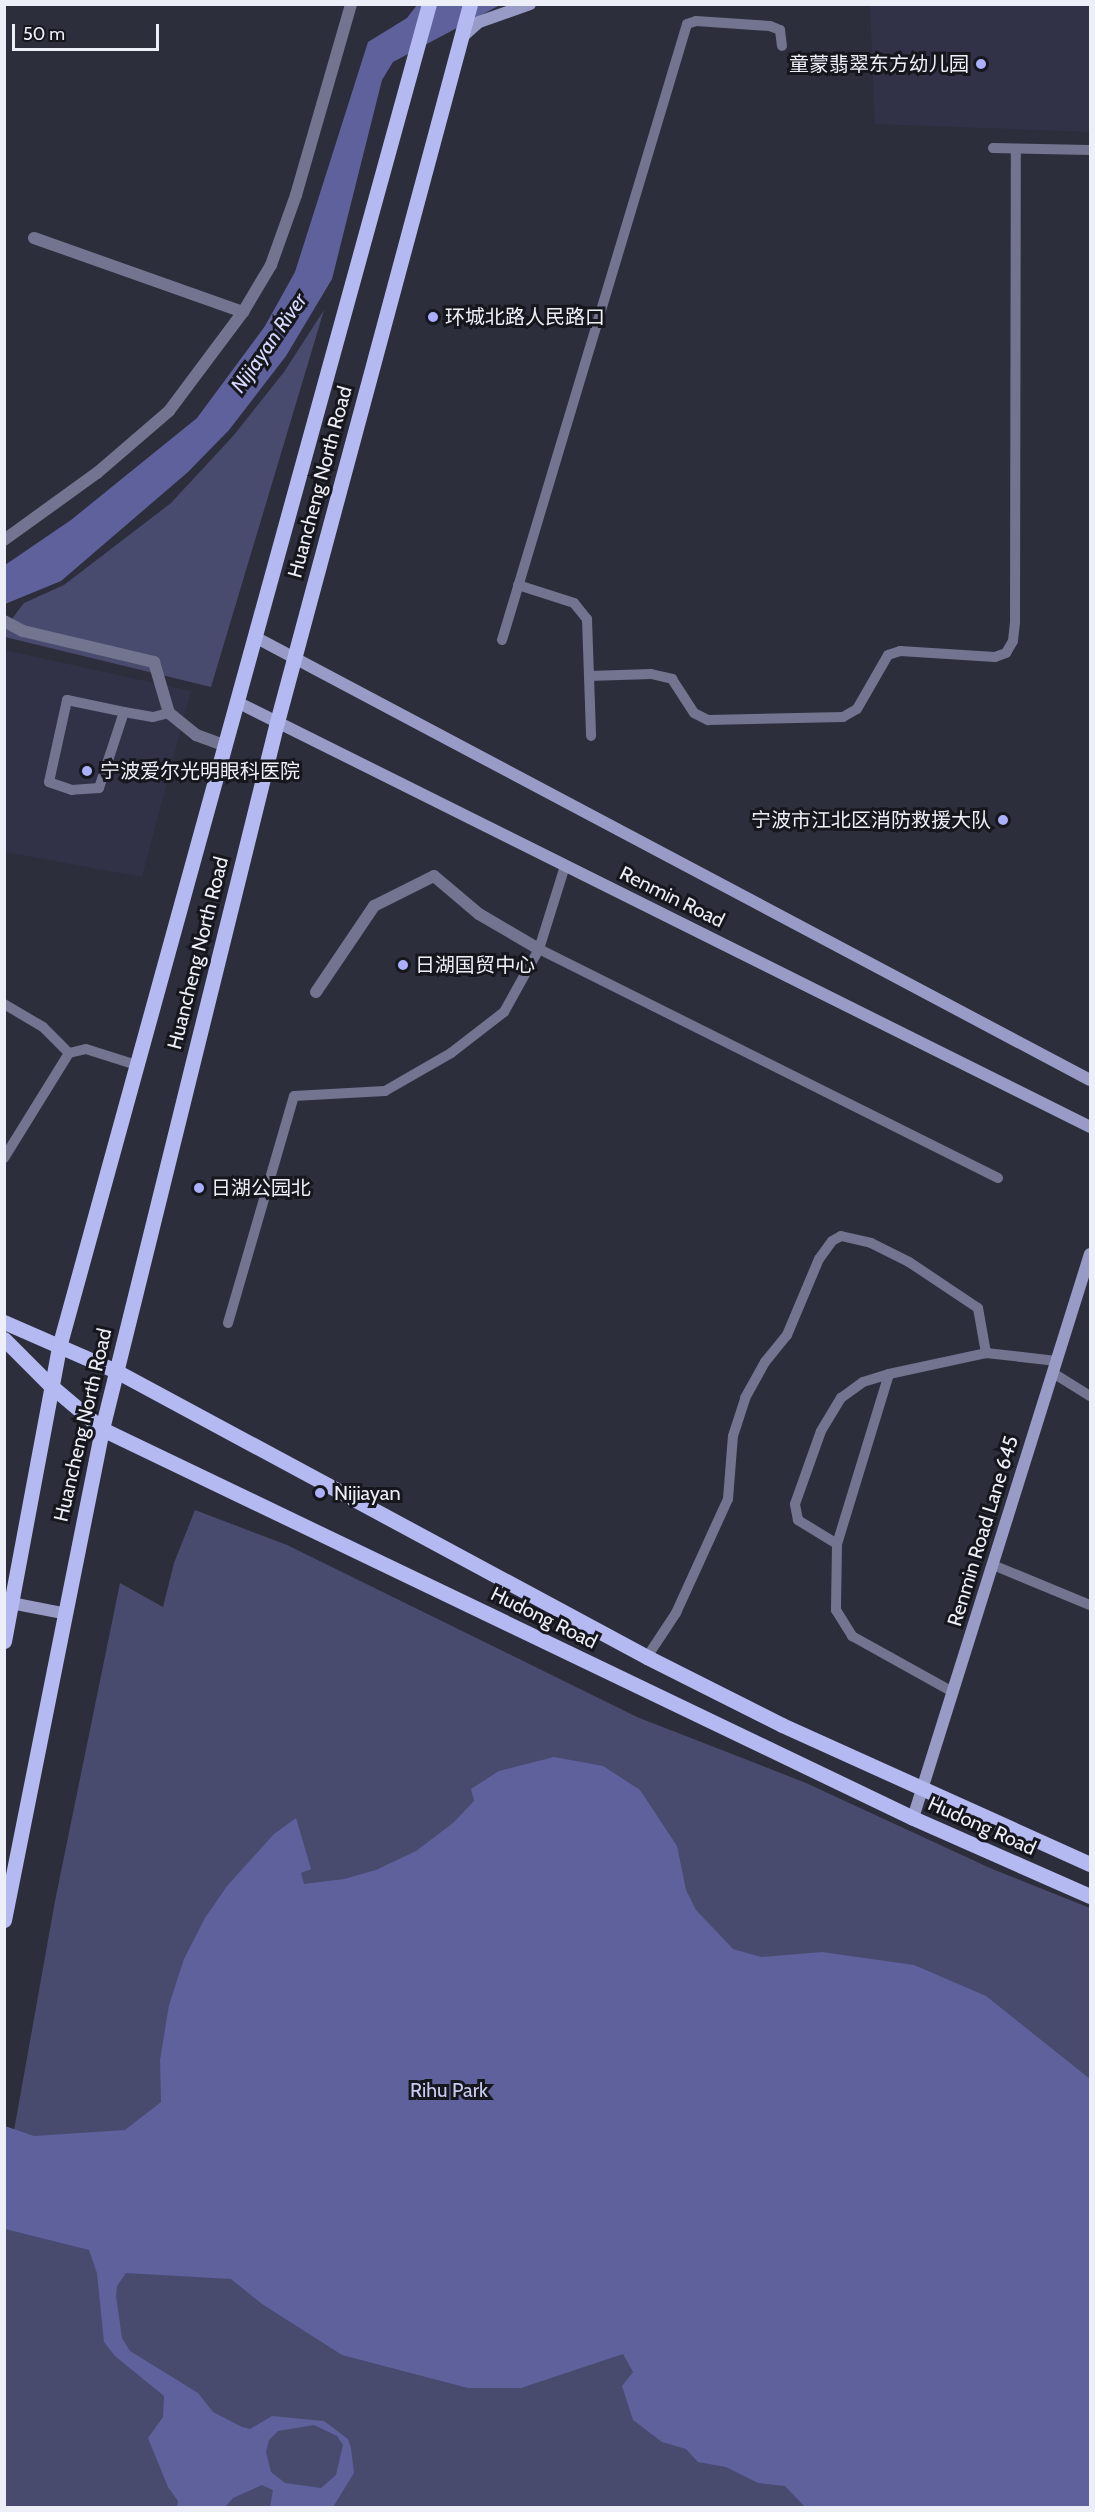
<!DOCTYPE html>
<meta charset="utf-8">
<style>
body{margin:0}
#map{position:relative;width:1095px;height:2512px;overflow:hidden;background:#2c2e3c;font-family:Cabin,"Noto Sans SC",sans-serif}
div>[style]{position:absolute}
.built>*{inset:0;background:#313247}
.green>*{inset:0;background:#494b6e}
.water>*{inset:0;background:#5e619c}
.lane>*{height:10px;margin:-5px;padding:0 5px;transform-origin:5px;border-radius:5px;background:#727490}
.street>*{height:12px;margin:-6px;padding:0 6px;transform-origin:6px;border-radius:6px;background:#727490}
.secondary>*{height:12px;margin:-6px;padding:0 6px;transform-origin:6px;border-radius:6px;background:#979bc6}
.primary>*{height:15px;margin:-7.5px;padding:0 7.5px;transform-origin:7.5px;border-radius:7.5px;background:#b4b9f1}
.dots>*{width:16px;height:16px;translate:-50% -50%;box-sizing:border-box;border:3px solid #16171d;border-radius:50%}
span{translate:-50% -50%;white-space:nowrap;text-align:center;line-height:1.15;-webkit-text-stroke:6px #16171d;paint-order:stroke}
.poi-label{font-size:20px;color:#edeff8}
.right{translate:-100% -50%;text-align:right}
.left{translate:0 -50%;text-align:left}
.street-label{font-size:20px;color:#edeff8}
.park-label{font-size:20px;color:#c8ccf0}
.water-label{font-size:21px;color:#d5d9fd;font-style:italic}
.frame{position:absolute;inset:0;border:6px solid #edeff8;pointer-events:none}
.scale{position:absolute;left:12px;top:24px;width:147px;height:27px;box-sizing:border-box;border:3px solid #edeff8;border-top:0;padding-left:8px;font-size:18px;line-height:21px;white-space:nowrap;color:#edeff8;-webkit-text-stroke:4px #16171d;paint-order:stroke}
</style>
<div id="map">
<div class="built">
<div style="clip-path:polygon(870px 5px,1090px 5px,1090px 132px,875px 124px)"></div>
<div style="clip-path:polygon(4px 650px,191px 691px,142px 877px,5px 852px)"></div>
</div>
<div class="green">
<div style="clip-path:polygon(324px 310px,211px 687px,5px 637px,5px 628px,24px 603px,64px 585px,171px 503px,234px 435px,284px 372px)"></div>
<div style="clip-path:polygon(195px 1510px,287px 1545px,637px 1717px,806px 1783px,990px 1868px,1090px 1908px,1090px 2507px,5px 2508px,5px 2181px,55px 1901px,120px 1583px,163px 1607px,174px 1563px)"></div>
</div>
<div class="water">
<div style="clip-path:polygon(417px 5px,500px 5px,393px 62px,382px 80px,332px 279px,286px 356px,229px 430px,188px 472px,61px 581px,5px 604px,5px 565px,71px 520px,197px 418px,265px 326px,295px 272px,368px 42px,407px 18px)"></div>
<div style="clip-path:polygon(evenodd,554px 1757px,603px 1766px,640px 1790px,677px 1846px,686px 1890px,696px 1910px,733px 1949px,761px 1957px,822px 1952px,914px 1965px,986px 1996px,1090px 2079px,1090px 2507px,805px 2507px,785px 2486px,758px 2483px,726px 2467px,698px 2462px,686px 2449px,662px 2442px,633px 2420px,622px 2386px,633px 2372px,623px 2354px,521px 2388px,468px 2388px,342px 2355px,262px 2304px,231px 2279px,126px 2273px,117px 2286px,116px 2296px,122px 2338px,130px 2351px,198px 2393px,213px 2412px,242px 2427px,250px 2429px,272px 2416px,324px 2421px,348px 2439px,351px 2448px,354px 2473px,333px 2507px,270px 2507px,273px 2490px,262px 2485px,233px 2498px,225px 2507px,177px 2507px,178px 2501px,168px 2487px,148px 2438px,163px 2417px,164px 2396px,115px 2356px,104px 2342px,97px 2273px,89px 2250px,5px 2229px,5px 2126px,34px 2136px,125px 2130px,161px 2102px,160px 2060px,169px 2005px,184px 1959px,205px 1918px,227px 1886px,274px 1834px,296px 1818px,311px 1869px,301px 1873px,304px 1884px,344px 1879px,376px 1870px,416px 1851px,453px 1823px,474px 1801px,471px 1789px,499px 1771px,554px 1757px,314px 2425px,337px 2436px,343px 2445px,336px 2475px,321px 2488px,285px 2483px,271px 2472px,266px 2452px,269px 2440px,278px 2431px,314px 2425px)"></div>
</div>
<div class="lane">
<div style="left:993px;top:148px;width:97px;rotate:1.2deg"></div>
<div style="left:518px;top:585px;width:59px;rotate:17.8deg"></div>
<div style="left:574px;top:603px;width:21px;rotate:51deg"></div>
<div style="left:587px;top:619px;width:117px;rotate:88deg"></div>
<div style="left:502px;top:640px;width:643px;rotate:-73.28deg"></div>
<div style="left:687px;top:24px;width:9px;rotate:-18deg"></div>
<div style="left:696px;top:21px;width:74px;rotate:3.9deg"></div>
<div style="left:770px;top:26px;width:11px;rotate:22deg"></div>
<div style="left:780px;top:30px;width:16px;rotate:83deg"></div>
<div style="left:589px;top:676px;width:62px;rotate:-1.8deg"></div>
<div style="left:651px;top:674px;width:22px;rotate:13deg"></div>
<div style="left:672px;top:679px;width:40px;rotate:57.1deg"></div>
<div style="left:694px;top:713px;width:16px;rotate:27deg"></div>
<div style="left:708px;top:720px;width:135px;rotate:-1.3deg"></div>
<div style="left:843px;top:717px;width:16px;rotate:-30deg"></div>
<div style="left:857px;top:709px;width:62px;rotate:-60.1deg"></div>
<div style="left:888px;top:655px;width:13px;rotate:-18deg"></div>
<div style="left:900px;top:651px;width:95px;rotate:3.6deg"></div>
<div style="left:995px;top:657px;width:12px;rotate:-20deg"></div>
<div style="left:1006px;top:653px;width:14px;rotate:-60deg"></div>
<div style="left:1013px;top:641px;width:19px;rotate:-84deg"></div>
<div style="left:1015px;top:622px;width:473px;rotate:-89.9deg"></div>
<div style="left:124px;top:712px;width:80px;rotate:108.2deg"></div>
<div style="left:99px;top:788px;width:27px;rotate:176deg"></div>
<div style="left:72px;top:790px;width:24px;rotate:-161deg"></div>
<div style="left:49px;top:782px;width:84px;rotate:-77.6deg"></div>
<div style="left:67px;top:700px;width:58px;rotate:11.9deg"></div>
<div style="left:124px;top:712px;width:29px;rotate:10deg"></div>
<div style="left:153px;top:717px;width:16px;rotate:-14deg"></div>
<div style="left:539px;top:949px;width:513px;rotate:26.52deg"></div>
<div style="left:4px;top:1004px;width:45px;rotate:30.5deg"></div>
<div style="left:43px;top:1027px;width:37px;rotate:45deg"></div>
<div style="left:4px;top:1158px;width:123px;rotate:-58.2deg"></div>
<div style="left:69px;top:1053px;width:17px;rotate:-13deg"></div>
<div style="left:86px;top:1049px;width:52px;rotate:17.7deg"></div>
<div style="left:228px;top:1323px;width:236px;rotate:-73.8deg"></div>
<div style="left:294px;top:1096px;width:91px;rotate:-3.1deg"></div>
<div style="left:385px;top:1091px;width:76px;rotate:-29.9deg"></div>
<div style="left:451px;top:1053px;width:67px;rotate:-37.7deg"></div>
<div style="left:504px;top:1012px;width:72px;rotate:-60.9deg"></div>
<div style="left:539px;top:949px;width:87px;rotate:-72.6deg"></div>
<div style="left:1053px;top:1373px;width:44px;rotate:31.9deg"></div>
<div style="left:889px;top:1374px;width:178px;rotate:107deg"></div>
<div style="left:837px;top:1544px;width:46px;rotate:-148.4deg"></div>
<div style="left:798px;top:1520px;width:16px;rotate:-101deg"></div>
<div style="left:795px;top:1504px;width:77px;rotate:-70.4deg"></div>
<div style="left:821px;top:1431px;width:39px;rotate:-59deg"></div>
<div style="left:841px;top:1398px;width:27px;rotate:-36deg"></div>
<div style="left:863px;top:1382px;width:27px;rotate:-17deg"></div>
<div style="left:889px;top:1374px;width:99px;rotate:-12.2deg"></div>
<div style="left:837px;top:1544px;width:66px;rotate:90.9deg"></div>
<div style="left:836px;top:1610px;width:31px;rotate:58deg"></div>
<div style="left:852px;top:1636px;width:115px;rotate:29deg"></div>
<div style="left:993px;top:1565px;width:105px;rotate:22.4deg"></div>
<div style="left:647px;top:1657px;width:53px;rotate:-56.6deg"></div>
<div style="left:676px;top:1613px;width:125px;rotate:-65.5deg"></div>
<div style="left:728px;top:1499px;width:63px;rotate:-85.5deg"></div>
<div style="left:733px;top:1436px;width:40px;rotate:-72deg"></div>
<div style="left:745px;top:1398px;width:41px;rotate:-60.9deg"></div>
<div style="left:765px;top:1362px;width:35px;rotate:-51deg"></div>
<div style="left:787px;top:1335px;width:82px;rotate:-67.2deg"></div>
<div style="left:819px;top:1259px;width:22px;rotate:-54deg"></div>
<div style="left:832px;top:1241px;width:10px;rotate:-29deg"></div>
<div style="left:841px;top:1236px;width:31px;rotate:13deg"></div>
<div style="left:871px;top:1243px;width:42px;rotate:26.6deg"></div>
<div style="left:909px;top:1262px;width:83px;rotate:33.7deg"></div>
<div style="left:978px;top:1308px;width:46px;rotate:79.9deg"></div>
<div style="left:986px;top:1353px;width:71px;rotate:6.4deg"></div>
</div>
<div class="street">
<div style="left:34px;top:238px;width:222px;rotate:19.5deg"></div>
<div style="left:4px;top:540px;width:115px;rotate:-35.8deg"></div>
<div style="left:97px;top:473px;width:95px;rotate:-40.7deg"></div>
<div style="left:169px;top:411px;width:124px;rotate:-53.2deg"></div>
<div style="left:243px;top:312px;width:55px;rotate:-59.2deg"></div>
<div style="left:271px;top:265px;width:74px;rotate:-70.3deg"></div>
<div style="left:296px;top:195px;width:199px;rotate:-73.9deg"></div>
<div style="left:4px;top:621px;width:21px;rotate:28deg"></div>
<div style="left:23px;top:631px;width:135px;rotate:13.3deg"></div>
<div style="left:154px;top:662px;width:53px;rotate:73.6deg"></div>
<div style="left:169px;top:713px;width:35px;rotate:39deg"></div>
<div style="left:196px;top:735px;width:30px;rotate:20deg"></div>
<div style="left:316px;top:992px;width:104px;rotate:-56deg"></div>
<div style="left:374px;top:906px;width:67px;rotate:-26.6deg"></div>
<div style="left:434px;top:876px;width:59px;rotate:40.2deg"></div>
<div style="left:479px;top:914px;width:69px;rotate:30.3deg"></div>
</div>
<div class="secondary">
<div style="left:461px;top:38px;width:24px;rotate:-42deg"></div>
<div style="left:479px;top:22px;width:54px;rotate:-19.4deg"></div>
<div style="left:255px;top:637px;width:945px;rotate:27.95deg"></div>
<div style="left:237px;top:702px;width:953px;rotate:26.48deg"></div>
<div style="left:11px;top:1603px;width:53px;rotate:10.9deg"></div>
<div style="left:913px;top:1818px;width:591px;rotate:-72.58deg"></div>
</div>
<div class="primary">
<div style="left:4px;top:1322px;width:122px;rotate:23.6deg"></div>
<div style="left:116px;top:1371px;width:603px;rotate:28.31deg"></div>
<div style="left:647px;top:1657px;width:151px;rotate:26.7deg"></div>
<div style="left:782px;top:1725px;width:338px;rotate:24.3deg"></div>
<div style="left:4px;top:1339px;width:65px;rotate:45deg"></div>
<div style="left:50px;top:1385px;width:68px;rotate:40.2deg"></div>
<div style="left:102px;top:1429px;width:899px;rotate:25.62deg"></div>
<div style="left:913px;top:1818px;width:193px;rotate:23.8deg"></div>
<div style="left:4px;top:1641px;width:299px;rotate:-79.4deg"></div>
<div style="left:59px;top:1347px;width:1393px;rotate:-74.6deg"></div>
<div style="left:4px;top:1920px;width:501px;rotate:-78.71deg"></div>
<div style="left:102px;top:1429px;width:728px;rotate:-76.1deg"></div>
<div style="left:277px;top:722px;width:743px;rotate:-74.95deg"></div>
</div>
<div class="dots">
<div style="left:981px;top:64px;background:#aab0fb"></div>
<div style="left:433px;top:317px;background:#aab0fb"></div>
<div style="left:87px;top:771px;background:#aab0fb"></div>
<div style="left:1003px;top:820px;background:#aab0fb"></div>
<div style="left:403px;top:965px;background:#aab0fb"></div>
<div style="left:199px;top:1188px;background:#aab0fb"></div>
<div style="left:320px;top:1493px;background:#aab0fb"></div>
</div>
<div class="poi-label">
<span class="right" style="left:969px;top:64px">童蒙翡翠东方幼儿园</span>
<span class="left" style="left:445px;top:317px">环城北路人民路口</span>
<span class="left" style="left:100px;top:771px">宁波爱尔光明眼科医院</span>
<span class="right" style="left:991px;top:820px">宁波市江北区消防救援大队</span>
<span class="left" style="left:415px;top:965px">日湖国贸中心</span>
<span class="left" style="left:211px;top:1188px">日湖公园北</span>
<span class="left" style="left:334px;top:1493px">Nijiayan</span>
</div>
<div class="street-label">
<span style="left:320px;top:482px;rotate:-75deg">Huancheng North Road</span>
<span style="left:672px;top:897px;rotate:26deg">Renmin Road</span>
<span style="left:198px;top:953px;rotate:-76deg">Huancheng North Road</span>
<span style="left:83px;top:1425px;rotate:-77deg">Huancheng North Road</span>
<span style="left:983px;top:1531px;rotate:-73deg">Renmin Road Lane 645</span>
<span style="left:544px;top:1618px;rotate:26deg">Hudong Road</span>
<span style="left:982px;top:1826px;rotate:24deg">Hudong Road</span>
</div>
<div class="park-label">
<span style="left:449px;top:2090px">Rihu Park</span>
</div>
<div class="water-label">
<span style="left:269px;top:343px;rotate:-55deg">Nijiayan River</span>
</div>
<div class="frame"></div>
<div class="scale">50 m</div>
</div>
